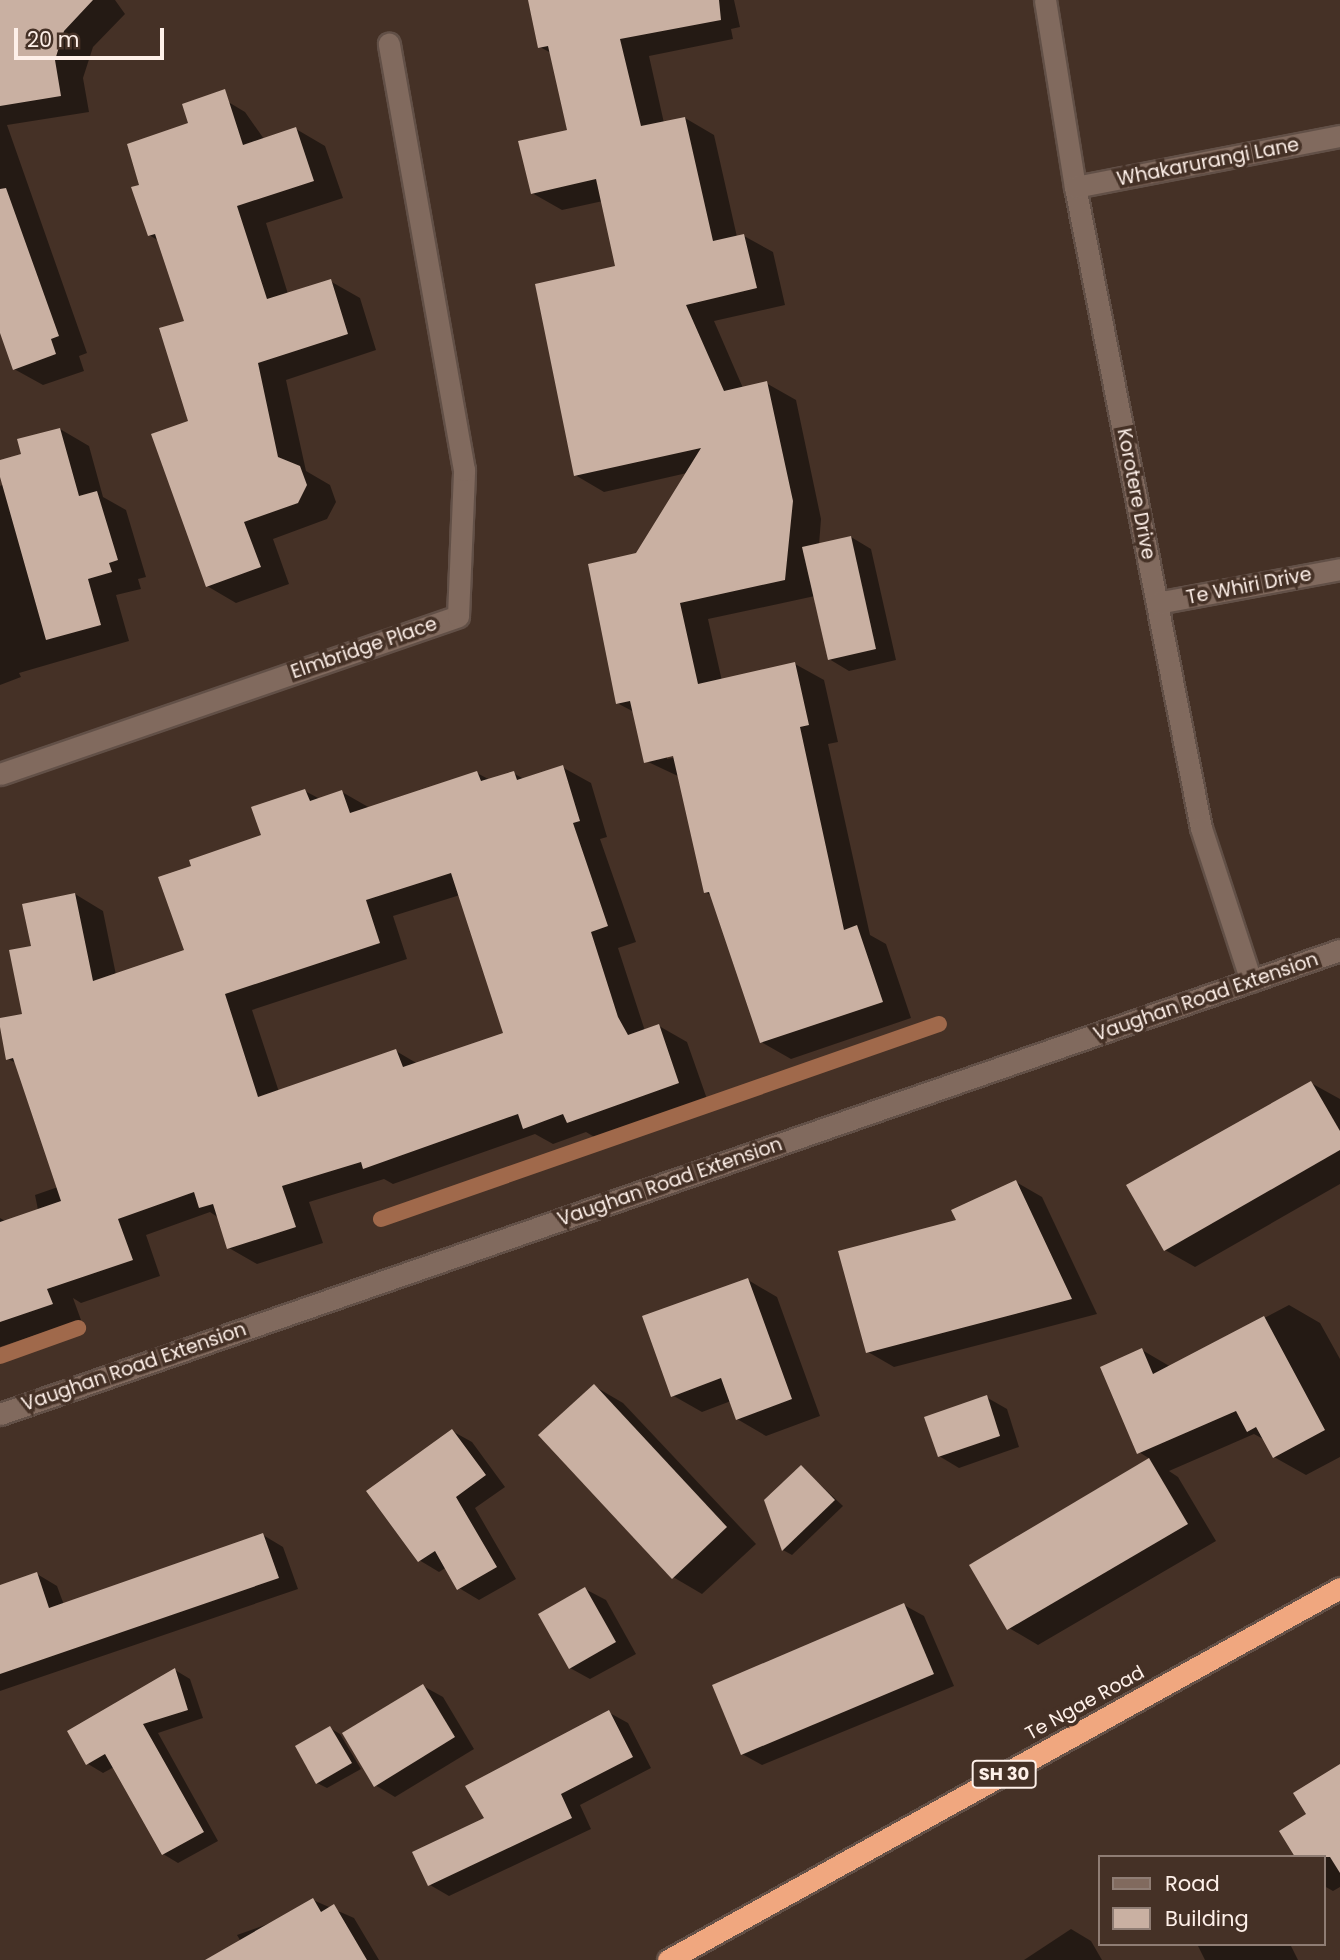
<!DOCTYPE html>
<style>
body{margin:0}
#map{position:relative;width:1340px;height:1960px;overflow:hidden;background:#453126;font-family:Poppins,sans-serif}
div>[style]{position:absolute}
.shadow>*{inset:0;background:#0007}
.stream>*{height:16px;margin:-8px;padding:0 8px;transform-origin:8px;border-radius:8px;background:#a0694b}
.building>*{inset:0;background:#c9b0a2}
.roads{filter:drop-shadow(2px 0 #625047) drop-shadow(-2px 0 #625047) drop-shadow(0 2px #625047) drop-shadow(0 -2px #625047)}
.street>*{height:21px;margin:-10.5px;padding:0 10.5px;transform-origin:10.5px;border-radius:10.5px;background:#816a5e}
.highway>*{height:21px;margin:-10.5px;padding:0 10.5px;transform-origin:10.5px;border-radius:10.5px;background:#f0a77f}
span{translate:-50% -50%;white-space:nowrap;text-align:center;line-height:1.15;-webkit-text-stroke:7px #453126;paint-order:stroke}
.shield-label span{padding:2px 5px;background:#453126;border:2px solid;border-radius:5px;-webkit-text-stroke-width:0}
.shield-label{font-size:18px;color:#fef0e9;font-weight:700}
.street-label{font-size:19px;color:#fef0e9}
.legend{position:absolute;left:1098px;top:1855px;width:228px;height:91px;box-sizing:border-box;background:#453126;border:2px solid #8f7d74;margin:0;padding:9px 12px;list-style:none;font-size:21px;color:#fef0e9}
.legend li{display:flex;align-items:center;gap:14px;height:35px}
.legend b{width:35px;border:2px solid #8f7d74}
.scale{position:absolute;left:14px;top:28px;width:150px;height:32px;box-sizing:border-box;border:4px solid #fef0e9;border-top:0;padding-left:9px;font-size:21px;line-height:24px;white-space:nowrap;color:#fef0e9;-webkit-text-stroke:5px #453126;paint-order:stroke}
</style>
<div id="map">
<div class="shadow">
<div style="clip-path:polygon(0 0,115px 0,125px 14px,93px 47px,83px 78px,89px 112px,7px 125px,87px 353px,79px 356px,84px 371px,43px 385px,14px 369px,0 328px)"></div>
<div style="clip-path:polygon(evenodd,530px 0,734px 0,740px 27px,731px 29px,733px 39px,649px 56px,664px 123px,685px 118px,714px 135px,737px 237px,744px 236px,773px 252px,785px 305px,714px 321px,743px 388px,766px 383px,796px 400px,821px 519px,819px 545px,851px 537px,871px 549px,896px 660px,849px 671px,829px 659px,815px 596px,708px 619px,722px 681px,795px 664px,824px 680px,838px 742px,828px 744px,870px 935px,886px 944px,911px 1018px,791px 1059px,761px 1042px,712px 896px,705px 892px,680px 777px,646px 761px,634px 712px,617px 703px,637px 555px,687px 473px,604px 492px,575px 475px,617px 267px,603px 201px,562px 210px,532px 193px,569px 131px,551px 53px,540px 47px,530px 0,667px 755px,682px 756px,667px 759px,667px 755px)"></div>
<div style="clip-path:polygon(215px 94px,245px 112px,264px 139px,296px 129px,325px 146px,343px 198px,266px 223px,288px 294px,330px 281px,360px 298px,376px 350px,286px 380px,306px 471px,330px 485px,336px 502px,327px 519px,273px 539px,289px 584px,236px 603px,207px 586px,190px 422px,186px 322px,159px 241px,149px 235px,141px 186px)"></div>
<div style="clip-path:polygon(60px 429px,89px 446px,103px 497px,126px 510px,146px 577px,138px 579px,141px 589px,116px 595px,129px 641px,19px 673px,21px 677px,0 685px,0 486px,4px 484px,0 462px,23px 455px)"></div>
<div style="clip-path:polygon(evenodd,562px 767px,591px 783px,607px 837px,600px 839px,636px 942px,618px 948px,645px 1031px,659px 1026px,687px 1042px,707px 1099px,596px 1138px,586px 1132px,553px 1144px,535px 1134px,393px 1184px,384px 1179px,309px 1202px,323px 1243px,257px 1264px,229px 1248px,219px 1218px,210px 1212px,146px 1235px,160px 1276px,81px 1303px,73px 1298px,81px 1320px,0 1347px,0 1218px,17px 1228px,49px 1264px,35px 1195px,58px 1187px,16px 1063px,8px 1059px,24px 1015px,33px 947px,75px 894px,103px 911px,116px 975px,186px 951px,193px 867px,263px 836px,305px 791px,320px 799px,342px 792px,370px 808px,477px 773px,490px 780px,513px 773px,524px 779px,562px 767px,460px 895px,506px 1034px,418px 1064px,396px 1051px,279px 1092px,252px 1010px,407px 959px,393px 916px,460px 895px)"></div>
<div style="clip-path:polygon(1311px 1083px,1340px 1099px,1340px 1184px,1195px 1267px,1165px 1250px)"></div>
<div style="clip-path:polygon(1016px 1182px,1042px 1197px,1097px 1314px,894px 1367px,868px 1352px,958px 1221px)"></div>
<div style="clip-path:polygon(748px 1280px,777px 1297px,820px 1416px,766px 1436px,737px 1419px,731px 1401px,702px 1412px,672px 1395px)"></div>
<div style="clip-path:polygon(1289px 1305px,1320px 1323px,1340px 1359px,1340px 1457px,1306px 1475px,1274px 1457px,1265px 1440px,1254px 1434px,1169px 1471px,1178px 1477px,1216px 1541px,1038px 1645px,1009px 1628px,972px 1565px,1150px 1459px,1139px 1452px,1142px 1350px,1171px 1367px)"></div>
<div style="clip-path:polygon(594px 1386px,623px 1403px,756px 1544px,702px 1594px,673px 1577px)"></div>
<div style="clip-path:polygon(986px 1397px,1007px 1409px,1019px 1447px,959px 1468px,939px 1456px)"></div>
<div style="clip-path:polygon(452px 1431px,472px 1442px,505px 1487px,475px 1508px,516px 1579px,479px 1600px,459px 1588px,447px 1567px,439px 1572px,419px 1560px)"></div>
<div style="clip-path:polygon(801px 1467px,843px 1506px,792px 1555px,783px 1550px)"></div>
<div style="clip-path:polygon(263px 1535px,283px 1547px,298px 1589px,0 1691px,0 1587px,37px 1574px,57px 1586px,64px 1605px)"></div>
<div style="clip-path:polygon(585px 1589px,606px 1600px,636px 1654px,590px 1679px,570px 1668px)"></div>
<div style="clip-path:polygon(904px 1605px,924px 1616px,954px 1686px,762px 1765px,742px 1754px)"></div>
<div style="clip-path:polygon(175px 1670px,190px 1679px,203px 1718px,158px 1733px,218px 1841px,178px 1863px,163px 1854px,114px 1767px,103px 1773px,88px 1764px)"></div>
<div style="clip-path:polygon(423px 1686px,443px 1697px,474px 1749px,395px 1797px,375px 1785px)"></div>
<div style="clip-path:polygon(608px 1712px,628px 1723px,651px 1768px,580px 1805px,591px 1829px,449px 1896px,430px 1885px,486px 1819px)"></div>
<div style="clip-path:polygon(330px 1728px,340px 1734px,361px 1769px,327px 1788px,317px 1783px)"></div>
<div style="clip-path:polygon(1340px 1766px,1340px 1887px,1333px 1891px,1324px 1886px,1324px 1857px,1308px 1815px)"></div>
<div style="clip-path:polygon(313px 1900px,354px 1918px,379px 1960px,252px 1960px,237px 1935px,276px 1921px)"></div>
<div style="clip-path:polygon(1071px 1929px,1091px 1941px,1102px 1960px,1024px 1960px)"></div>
<div style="clip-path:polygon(1197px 1944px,1290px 1944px,1298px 1960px,1205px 1960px)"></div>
</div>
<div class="stream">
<div style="left:381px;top:1219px;width:591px;rotate:-19.26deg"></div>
<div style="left:0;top:1356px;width:83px;rotate:-19.7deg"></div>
</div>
<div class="building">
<div style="clip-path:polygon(0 0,93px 0,64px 31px,55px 60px,61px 96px,0 106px)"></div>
<div style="clip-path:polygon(528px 0,719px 0,721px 20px,620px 39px,641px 126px,685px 117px,713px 241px,744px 234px,757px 288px,686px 305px,724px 391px,767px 381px,793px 501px,785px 580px,680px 603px,698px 684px,795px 662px,809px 725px,800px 727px,844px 930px,857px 925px,883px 1002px,760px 1043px,709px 892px,704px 893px,673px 756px,644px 763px,630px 701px,616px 704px,588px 564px,636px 553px,701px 448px,574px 476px,535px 284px,615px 266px,596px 179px,531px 194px,518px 141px,567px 130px,548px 46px,538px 48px)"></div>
<div style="clip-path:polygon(225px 89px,243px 145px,296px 127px,314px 181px,237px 206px,267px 299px,331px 279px,348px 334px,258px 363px,278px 457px,300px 466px,307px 485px,298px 503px,244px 522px,261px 567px,206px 587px,151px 434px,188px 421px,159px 328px,184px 321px,155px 234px,148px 236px,131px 187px,139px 185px,127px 144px,188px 123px,182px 104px)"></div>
<div style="clip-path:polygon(6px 188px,59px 336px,51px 339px,56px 354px,13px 370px,0 333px,0 189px)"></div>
<div style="clip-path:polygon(60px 428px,79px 496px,97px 491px,118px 560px,109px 563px,112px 572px,88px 579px,101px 625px,46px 640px,0 477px,0 460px,21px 454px,17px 439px)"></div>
<div style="clip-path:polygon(851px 536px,876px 649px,828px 660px,802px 547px)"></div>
<div style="clip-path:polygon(evenodd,563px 765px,580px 821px,573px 823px,608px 926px,591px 932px,618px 1017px,628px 1035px,659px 1024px,679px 1083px,567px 1123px,563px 1114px,523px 1129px,518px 1114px,363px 1169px,361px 1162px,282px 1186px,296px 1227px,227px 1249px,213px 1204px,199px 1208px,194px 1192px,118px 1219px,133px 1260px,47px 1289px,53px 1304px,0 1322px,0 1222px,61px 1201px,13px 1058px,6px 1060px,0 1027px,0 1018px,22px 1014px,9px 950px,31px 946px,22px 904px,75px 893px,93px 981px,184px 950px,158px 877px,191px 866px,189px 860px,261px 835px,251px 807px,305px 789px,310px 801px,342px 790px,350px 813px,477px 771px,481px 781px,514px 771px,517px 780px,563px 765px,451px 873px,503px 1033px,403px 1067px,396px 1049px,258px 1097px,225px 994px,380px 943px,366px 900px,451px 873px)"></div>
<div style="clip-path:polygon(1311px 1081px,1340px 1131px,1340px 1150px,1164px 1251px,1126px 1185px)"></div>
<div style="clip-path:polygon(1016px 1180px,1072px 1299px,866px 1353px,838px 1251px,956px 1220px,951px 1210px)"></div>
<div style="clip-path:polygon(748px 1278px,792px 1399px,736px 1420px,721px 1378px,671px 1397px,642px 1316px)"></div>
<div style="clip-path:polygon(1264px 1316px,1325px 1430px,1273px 1458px,1256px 1427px,1247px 1432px,1236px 1411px,1137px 1454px,1100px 1367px,1142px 1348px,1153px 1374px)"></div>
<div style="clip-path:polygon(594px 1384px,727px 1527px,672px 1579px,538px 1435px)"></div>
<div style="clip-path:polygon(987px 1395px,1000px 1436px,938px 1457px,924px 1417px)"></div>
<div style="clip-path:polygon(452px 1429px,486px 1475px,456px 1497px,497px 1567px,457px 1590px,435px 1551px,418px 1562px,366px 1491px)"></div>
<div style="clip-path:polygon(1149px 1458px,1188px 1524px,1007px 1630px,969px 1565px)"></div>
<div style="clip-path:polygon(801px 1465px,835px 1500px,782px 1551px,764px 1500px)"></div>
<div style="clip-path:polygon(263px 1533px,279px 1578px,0 1674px,0 1585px,37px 1572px,49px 1608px)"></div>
<div style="clip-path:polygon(585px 1587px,616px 1642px,569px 1669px,538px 1614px)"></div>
<div style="clip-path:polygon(904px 1603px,934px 1674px,741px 1755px,712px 1685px)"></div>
<div style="clip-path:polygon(175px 1668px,188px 1710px,143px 1724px,204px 1832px,162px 1855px,105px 1754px,86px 1765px,67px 1731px)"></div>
<div style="clip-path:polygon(423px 1684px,455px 1737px,374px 1787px,342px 1733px)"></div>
<div style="clip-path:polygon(609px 1710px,633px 1757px,561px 1794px,572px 1818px,428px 1886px,412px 1852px,484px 1818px,465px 1786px)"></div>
<div style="clip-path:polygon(330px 1726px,352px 1763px,316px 1784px,295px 1746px)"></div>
<div style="clip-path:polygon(1340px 1764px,1340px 1873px,1330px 1857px,1295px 1857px,1279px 1831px,1306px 1814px,1293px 1793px)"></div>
<div style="clip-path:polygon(313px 1898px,321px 1912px,334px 1904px,367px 1960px,205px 1960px)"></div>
</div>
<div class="roads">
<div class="street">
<div style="left:1045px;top:0;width:189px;rotate:80.9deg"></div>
<div style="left:1075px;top:187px;width:653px;rotate:78.88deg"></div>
<div style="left:1201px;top:828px;width:161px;rotate:71.9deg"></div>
<div style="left:1075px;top:187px;width:270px;rotate:-10.9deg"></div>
<div style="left:1157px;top:603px;width:186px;rotate:-10.5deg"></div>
<div style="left:0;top:774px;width:484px;rotate:-19deg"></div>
<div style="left:458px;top:616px;width:146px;rotate:-87.6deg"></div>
<div style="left:464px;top:470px;width:433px;rotate:-100deg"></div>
<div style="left:0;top:1414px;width:1418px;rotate:-19.1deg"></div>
</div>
<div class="highway">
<div style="left:668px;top:1960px;width:768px;rotate:-28.97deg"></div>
</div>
</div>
<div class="shield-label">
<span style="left:1004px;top:1774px">SH 30</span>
</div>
<div class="street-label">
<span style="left:1208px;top:162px;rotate:-11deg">Whakarurangi Lane</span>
<span style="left:1136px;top:494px;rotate:79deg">Korotere Drive</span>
<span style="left:1249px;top:586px;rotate:-11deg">Te Whiri Drive</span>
<span style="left:364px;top:648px;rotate:-19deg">Elmbridge Place</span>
<span style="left:1206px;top:997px;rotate:-19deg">Vaughan Road Extension</span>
<span style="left:670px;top:1182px;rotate:-19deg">Vaughan Road Extension</span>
<span style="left:134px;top:1367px;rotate:-19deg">Vaughan Road Extension</span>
<span style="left:1085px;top:1703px;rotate:-29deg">Te Ngae Road</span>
</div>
<ul class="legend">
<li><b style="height:9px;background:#816a5e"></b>Road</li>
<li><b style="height:19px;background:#c9b0a2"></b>Building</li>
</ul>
<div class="scale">20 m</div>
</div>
